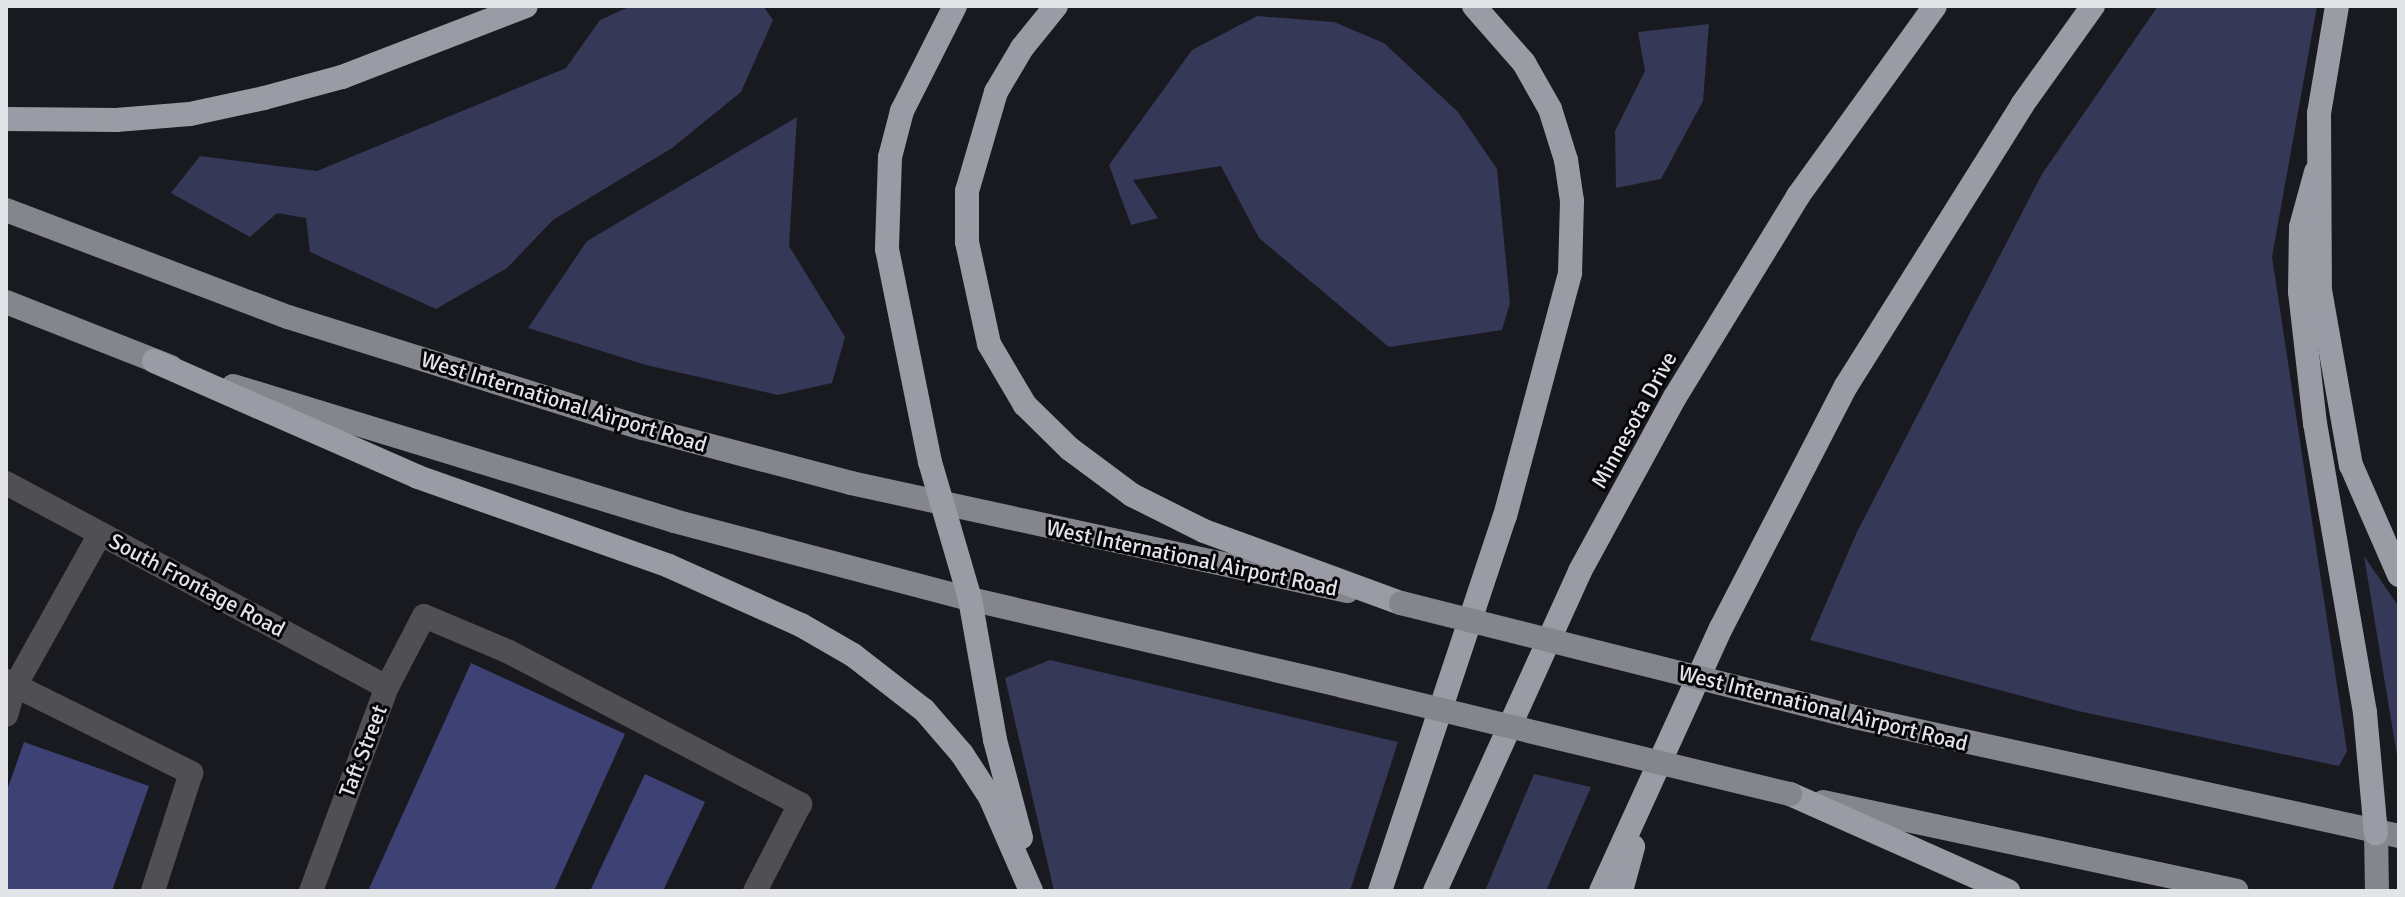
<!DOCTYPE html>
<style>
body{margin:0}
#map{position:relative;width:2405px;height:897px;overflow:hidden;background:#191a20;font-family:Signika,sans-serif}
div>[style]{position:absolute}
.green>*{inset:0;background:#353856}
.building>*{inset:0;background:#3d4174}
.minor>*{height:24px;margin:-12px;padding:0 12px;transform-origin:12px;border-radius:12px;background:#505054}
.major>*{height:24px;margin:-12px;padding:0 12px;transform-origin:12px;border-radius:12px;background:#85868d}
.highway>*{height:24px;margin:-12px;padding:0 12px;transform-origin:12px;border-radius:12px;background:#9a9ba4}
.major-bridge>*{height:24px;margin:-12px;padding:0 12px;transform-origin:12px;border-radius:12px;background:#85868d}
span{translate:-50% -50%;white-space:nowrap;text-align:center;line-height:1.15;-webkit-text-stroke:6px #050608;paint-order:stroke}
.street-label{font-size:22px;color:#e3e4e8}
.frame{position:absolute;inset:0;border:8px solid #e3e4e8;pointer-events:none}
</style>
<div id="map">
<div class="green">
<div style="clip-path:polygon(631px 6px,763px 6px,773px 20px,741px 92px,672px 148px,553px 220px,507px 268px,436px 309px,310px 252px,306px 218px,277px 213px,250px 237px,171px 193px,200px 156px,317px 171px,566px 68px,600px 20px)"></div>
<div style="clip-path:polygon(2158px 6px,2317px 6px,2272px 257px,2347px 751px,2339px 766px,2078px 711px,1810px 640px,1857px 532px,2042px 174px)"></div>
<div style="clip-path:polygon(1257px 16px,1334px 22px,1384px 43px,1458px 112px,1497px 169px,1510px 303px,1502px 330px,1389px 347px,1259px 238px,1221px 166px,1133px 180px,1158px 218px,1131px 225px,1109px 165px,1192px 50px)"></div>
<div style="clip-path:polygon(1709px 24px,1703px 101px,1661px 179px,1616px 188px,1615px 131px,1645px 71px,1638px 32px)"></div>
<div style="clip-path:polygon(797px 117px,789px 246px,845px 337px,832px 383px,778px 395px,646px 365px,528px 328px,587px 241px)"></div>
<div style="clip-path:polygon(2364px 556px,2399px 607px,2399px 768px)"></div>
<div style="clip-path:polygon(1050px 660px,1398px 742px,1350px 891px,1054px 891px,1005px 678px)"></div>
<div style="clip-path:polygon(1534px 774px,1591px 787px,1546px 891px,1485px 891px)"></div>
</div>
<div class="building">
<div style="clip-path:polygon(471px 663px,625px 734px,554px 891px,368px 891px)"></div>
<div style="clip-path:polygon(24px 742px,149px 786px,112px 891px,6px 891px,6px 793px)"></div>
<div style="clip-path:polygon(645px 774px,705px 802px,663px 891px,590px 891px)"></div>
</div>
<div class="minor">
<div style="left:6px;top:483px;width:432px;rotate:28.2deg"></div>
<div style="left:6px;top:681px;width:207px;rotate:26.4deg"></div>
<div style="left:191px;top:773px;width:124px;rotate:107.9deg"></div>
<div style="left:6px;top:715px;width:30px;rotate:-73deg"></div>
<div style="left:15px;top:686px;width:174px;rotate:-60.8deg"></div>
<div style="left:311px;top:891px;width:218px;rotate:-69.6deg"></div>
<div style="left:387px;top:687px;width:80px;rotate:-62.5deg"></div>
<div style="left:424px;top:616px;width:90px;rotate:22.9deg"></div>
<div style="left:507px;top:651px;width:331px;rotate:27.6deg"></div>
<div style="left:800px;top:804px;width:98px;rotate:117.3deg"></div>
</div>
<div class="major">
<div style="left:6px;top:210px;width:302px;rotate:20.8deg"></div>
<div style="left:288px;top:317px;width:372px;rotate:17.4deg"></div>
<div style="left:643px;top:428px;width:215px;rotate:14.8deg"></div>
<div style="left:851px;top:483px;width:508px;rotate:12.28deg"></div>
<div style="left:6px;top:302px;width:177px;rotate:21.5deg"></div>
<div style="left:233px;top:386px;width:461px;rotate:17deg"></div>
<div style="left:674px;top:521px;width:306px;rotate:14.8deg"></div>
<div style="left:970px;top:599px;width:383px;rotate:13.1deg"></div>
<div style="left:1850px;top:716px;width:562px;rotate:12.33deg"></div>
<div style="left:1823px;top:802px;width:423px;rotate:12.1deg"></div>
<div style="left:2376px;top:833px;width:58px;rotate:89deg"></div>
</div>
<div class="highway">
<div style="left:955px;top:6px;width:118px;rotate:116.8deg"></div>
<div style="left:902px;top:111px;width:48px;rotate:104.6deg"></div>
<div style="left:890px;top:157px;width:92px;rotate:91.9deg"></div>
<div style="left:887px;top:249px;width:217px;rotate:78.6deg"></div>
<div style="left:930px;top:462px;width:143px;rotate:73.7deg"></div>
<div style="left:970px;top:599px;width:143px;rotate:79.9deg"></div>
<div style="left:995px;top:740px;width:101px;rotate:75.1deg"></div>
<div style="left:1056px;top:6px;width:54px;rotate:129deg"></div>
<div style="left:1022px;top:48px;width:51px;rotate:120.6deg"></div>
<div style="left:996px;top:92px;width:103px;rotate:106.3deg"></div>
<div style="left:967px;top:191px;width:51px;rotate:90deg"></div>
<div style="left:967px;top:242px;width:104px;rotate:77.8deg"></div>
<div style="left:989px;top:344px;width:71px;rotate:59.5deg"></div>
<div style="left:1025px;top:405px;width:63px;rotate:44.4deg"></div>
<div style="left:1070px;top:449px;width:77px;rotate:36.6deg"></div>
<div style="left:1132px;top:495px;width:80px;rotate:26.6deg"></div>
<div style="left:1204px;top:531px;width:210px;rotate:20.1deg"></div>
<div style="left:2337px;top:6px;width:109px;rotate:99.5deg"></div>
<div style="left:2319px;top:113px;width:177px;rotate:89.7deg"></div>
<div style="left:2320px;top:290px;width:178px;rotate:80deg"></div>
<div style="left:2351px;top:465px;width:120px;rotate:66.4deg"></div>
<div style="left:6px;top:119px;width:110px;rotate:0.5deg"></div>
<div style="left:116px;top:120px;width:74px;rotate:-4.6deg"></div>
<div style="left:190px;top:114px;width:76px;rotate:-12.2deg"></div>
<div style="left:264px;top:98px;width:81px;rotate:-15.1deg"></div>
<div style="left:342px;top:77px;width:197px;rotate:-21.1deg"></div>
<div style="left:2316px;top:172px;width:57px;rotate:105.3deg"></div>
<div style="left:2301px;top:227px;width:65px;rotate:90.9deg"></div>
<div style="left:2300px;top:292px;width:132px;rotate:83.5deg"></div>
<div style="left:2315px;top:423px;width:294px;rotate:80.2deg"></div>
<div style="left:2365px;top:713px;width:121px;rotate:84.8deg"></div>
<div style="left:154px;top:361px;width:288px;rotate:23.7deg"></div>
<div style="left:418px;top:477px;width:266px;rotate:19.5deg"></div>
<div style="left:669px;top:566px;width:145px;rotate:24.1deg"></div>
<div style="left:801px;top:625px;width:60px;rotate:30deg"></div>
<div style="left:853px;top:655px;width:90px;rotate:37.8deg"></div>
<div style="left:924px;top:710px;width:58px;rotate:49.2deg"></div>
<div style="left:962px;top:754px;width:51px;rotate:56.9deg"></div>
<div style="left:990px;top:797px;width:103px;rotate:66.4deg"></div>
<div style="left:1790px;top:794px;width:239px;rotate:24deg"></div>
<div style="left:1380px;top:891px;width:395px;rotate:-71.6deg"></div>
<div style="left:1505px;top:516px;width:252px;rotate:-75deg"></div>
<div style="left:1570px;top:273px;width:72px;rotate:-88.4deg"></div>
<div style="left:1572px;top:201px;width:41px;rotate:-98.3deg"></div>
<div style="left:1566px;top:160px;width:53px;rotate:-107.4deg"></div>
<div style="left:1550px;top:109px;width:53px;rotate:-119.5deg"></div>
<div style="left:1524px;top:63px;width:76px;rotate:-131.3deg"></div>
<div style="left:1435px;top:891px;width:351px;rotate:-65.6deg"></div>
<div style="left:1580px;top:571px;width:198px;rotate:-61.4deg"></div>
<div style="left:1675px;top:397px;width:236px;rotate:-58.5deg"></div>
<div style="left:1798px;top:196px;width:234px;rotate:-54.2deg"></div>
<div style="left:1601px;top:891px;width:289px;rotate:-65.5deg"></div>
<div style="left:1721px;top:628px;width:272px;rotate:-62.7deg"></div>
<div style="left:1846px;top:386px;width:332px;rotate:-57.9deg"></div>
<div style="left:2022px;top:105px;width:122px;rotate:-54.4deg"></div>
<div style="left:1621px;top:891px;width:46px;rotate:-74.7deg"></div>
</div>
<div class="major-bridge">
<div style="left:1401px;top:603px;width:463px;rotate:14.1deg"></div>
<div style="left:1343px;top:686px;width:460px;rotate:13.6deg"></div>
</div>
<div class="street-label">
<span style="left:564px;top:402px;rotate:17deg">West International Airport Road</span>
<span style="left:1634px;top:420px;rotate:-61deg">Minnesota Drive</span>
<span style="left:1192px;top:558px;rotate:12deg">West International Airport Road</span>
<span style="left:197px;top:585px;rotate:28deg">South Frontage Road</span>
<span style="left:1823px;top:708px;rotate:14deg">West International Airport Road</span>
<span style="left:363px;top:751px;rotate:-69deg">Taft Street</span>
</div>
<div class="frame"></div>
</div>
